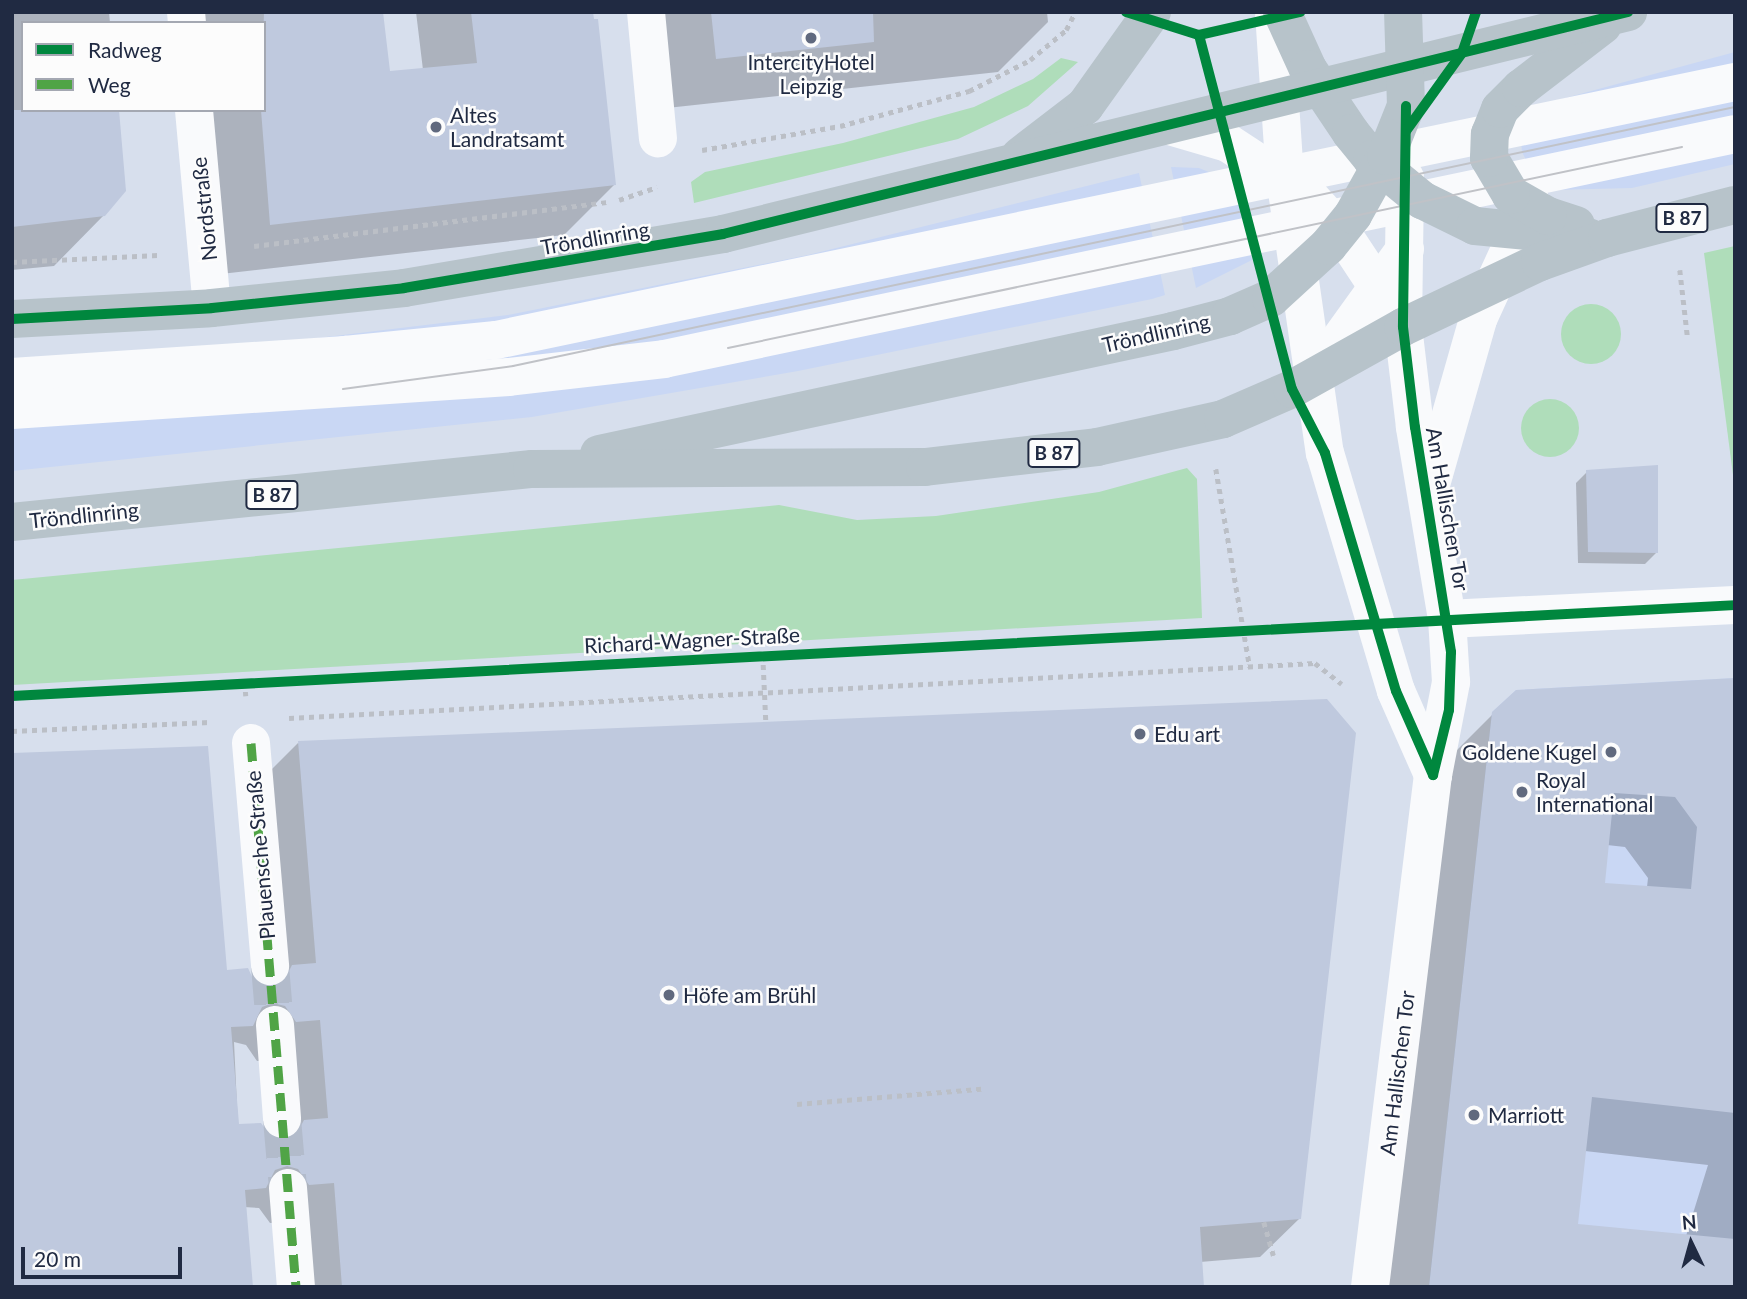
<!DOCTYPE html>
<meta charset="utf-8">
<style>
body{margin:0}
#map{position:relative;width:1747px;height:1299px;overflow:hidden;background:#d7dfed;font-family:Lato,sans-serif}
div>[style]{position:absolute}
.built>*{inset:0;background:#c9d7f4}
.green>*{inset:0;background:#afddba}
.round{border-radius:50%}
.shadow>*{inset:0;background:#0003}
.building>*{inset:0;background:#bfc9de}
.minor-tunnel>*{height:38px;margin-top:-19px;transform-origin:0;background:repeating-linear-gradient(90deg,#b2bbcb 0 38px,transparent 0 57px)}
.path>*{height:4.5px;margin-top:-2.25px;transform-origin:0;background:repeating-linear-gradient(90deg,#bbbfc6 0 5px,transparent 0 10px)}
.minor>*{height:38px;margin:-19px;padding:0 19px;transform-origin:19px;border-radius:19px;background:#f9fafc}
.major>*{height:38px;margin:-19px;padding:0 19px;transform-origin:19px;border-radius:19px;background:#b7c3ca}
.tram>*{height:2px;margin:-1px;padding:0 1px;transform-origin:1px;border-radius:1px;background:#c0c2c7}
.quiet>*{height:9px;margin-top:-4.5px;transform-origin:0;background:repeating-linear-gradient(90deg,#50a446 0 18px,transparent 0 27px)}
.cycleway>*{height:10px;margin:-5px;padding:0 5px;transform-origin:5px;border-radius:5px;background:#00873e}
.dots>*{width:19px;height:19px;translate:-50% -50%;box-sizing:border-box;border:4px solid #fcfcfc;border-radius:50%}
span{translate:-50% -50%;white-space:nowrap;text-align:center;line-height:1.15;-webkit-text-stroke:5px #fcfcfc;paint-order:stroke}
.shield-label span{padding:2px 5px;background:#fcfcfc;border:2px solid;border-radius:5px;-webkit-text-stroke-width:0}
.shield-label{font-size:19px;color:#202a42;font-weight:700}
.poi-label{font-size:21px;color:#202a42}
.left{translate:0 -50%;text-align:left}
.right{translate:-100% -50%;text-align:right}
.street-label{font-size:21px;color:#202a42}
.frame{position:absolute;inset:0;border:14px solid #202a42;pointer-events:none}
.legend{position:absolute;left:21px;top:21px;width:245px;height:91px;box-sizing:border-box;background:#fcfcfc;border:2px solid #a4a8b2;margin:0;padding:9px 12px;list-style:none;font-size:21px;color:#202a42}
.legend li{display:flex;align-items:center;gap:14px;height:35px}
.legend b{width:35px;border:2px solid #a4a8b2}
.north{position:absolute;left:1656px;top:1208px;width:70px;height:70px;-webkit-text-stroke:5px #fcfcfc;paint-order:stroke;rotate:355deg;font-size:19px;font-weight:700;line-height:28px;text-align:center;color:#202a42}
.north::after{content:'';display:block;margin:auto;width:24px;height:32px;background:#202a42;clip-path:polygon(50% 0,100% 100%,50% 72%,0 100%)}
.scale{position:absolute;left:21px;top:1247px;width:161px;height:32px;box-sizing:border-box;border:4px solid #202a42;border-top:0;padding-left:9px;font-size:21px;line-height:24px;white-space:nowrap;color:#202a42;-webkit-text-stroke:5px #fcfcfc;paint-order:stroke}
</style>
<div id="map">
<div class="built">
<div style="clip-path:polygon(1735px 52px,1735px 164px,1632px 188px,1552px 190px,1534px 176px,1522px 152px,1520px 128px,1536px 106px)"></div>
<div style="clip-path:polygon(1171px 167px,1199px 168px,1233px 182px,1252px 260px,1196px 288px)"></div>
<div style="clip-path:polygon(1139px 173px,1165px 295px,1152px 299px,798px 371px,532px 417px,12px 471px,12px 359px,219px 350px,508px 315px,808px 255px)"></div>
<div style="clip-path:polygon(1735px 678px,1735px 1287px,1429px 1287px,1492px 712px,1516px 690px)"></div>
</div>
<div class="green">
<div style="clip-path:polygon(1061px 58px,1078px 62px,1028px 106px,958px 139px,694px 203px,691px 182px,705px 172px,843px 143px,974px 107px,1033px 79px)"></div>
<div style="clip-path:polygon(1735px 246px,1735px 490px,1704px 253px)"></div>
<div class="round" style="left:1561px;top:304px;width:60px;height:60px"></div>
<div class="round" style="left:1521px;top:399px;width:58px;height:58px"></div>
<div style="clip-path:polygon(1187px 468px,1197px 479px,1202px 618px,12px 685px,12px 580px,779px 505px,857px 520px,936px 516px,1099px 492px)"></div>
</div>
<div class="shadow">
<div style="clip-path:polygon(12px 12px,109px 12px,110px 23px,23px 23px,23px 110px,104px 215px,54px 266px,12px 270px)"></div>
<div style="clip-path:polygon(201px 12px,381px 12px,388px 73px,423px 70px,416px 12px,591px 12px,614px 185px,564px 235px,221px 274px,208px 110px,264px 110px,264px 23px,203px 23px)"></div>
<div style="clip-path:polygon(656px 12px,1047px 12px,1048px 22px,998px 72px,667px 108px)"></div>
<div style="clip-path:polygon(1587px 472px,1656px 553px,1645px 564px,1578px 563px,1576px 483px)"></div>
<div style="clip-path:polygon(evenodd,1735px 680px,1735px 1287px,1385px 1287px,1443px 764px,1494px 713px,1735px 680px,1607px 845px,1625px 847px,1648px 878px,1647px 887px,1603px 884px,1607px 845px,1735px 680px,1585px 1151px,1708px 1165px,1686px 1236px,1576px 1226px,1585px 1151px)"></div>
<div style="clip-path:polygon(evenodd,298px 743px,1300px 1218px,1260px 1257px,1200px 1262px,1202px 1287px,300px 1287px,295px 1221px,270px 1223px,259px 1208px,244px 1207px,225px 972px,270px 989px,276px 984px,259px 782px,298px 743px,234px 1042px,246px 1045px,257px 1061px,282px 1059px,288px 1138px,283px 1142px,238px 1126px,234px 1042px)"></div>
</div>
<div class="building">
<div style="clip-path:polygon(264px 12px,383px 12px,390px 71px,477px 63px,471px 12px,593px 12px,594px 19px,598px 19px,616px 185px,270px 225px,261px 110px)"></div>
<div style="clip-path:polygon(711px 12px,873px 12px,874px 42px,716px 59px)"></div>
<div style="clip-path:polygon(12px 110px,119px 110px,126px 191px,105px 216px,12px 227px)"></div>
<div style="clip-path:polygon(1658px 465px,1658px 553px,1588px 552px,1586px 470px)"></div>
<div style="clip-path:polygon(evenodd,1735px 678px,1735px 1113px,1592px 1097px,1578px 1224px,1735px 1239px,1735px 1287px,1429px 1287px,1492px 712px,1516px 690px,1735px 678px,1614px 793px,1675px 797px,1697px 827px,1691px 889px,1605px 883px,1614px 793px)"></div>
<div style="clip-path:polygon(evenodd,1327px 699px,1356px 733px,1301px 1219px,1200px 1227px,1204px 1287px,342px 1287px,334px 1183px,309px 1185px,298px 1169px,287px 1166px,275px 1170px,266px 1188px,245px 1190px,253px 1287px,12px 1287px,12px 753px,208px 746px,227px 970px,248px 968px,253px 979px,271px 988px,283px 983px,292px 965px,316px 963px,298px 741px,1327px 699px,273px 1003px,285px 1006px,296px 1022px,320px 1020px,328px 1118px,304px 1120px,295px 1137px,284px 1141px,272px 1138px,261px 1123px,239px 1124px,231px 1027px,253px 1026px,262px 1007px,273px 1003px)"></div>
</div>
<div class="minor-tunnel">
<div style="left:270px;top:966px;width:59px;rotate:85.2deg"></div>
<div style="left:282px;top:1119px;width:69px;rotate:85deg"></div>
</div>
<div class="path">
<div style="left:702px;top:150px;width:140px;rotate:-9.9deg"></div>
<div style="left:840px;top:126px;width:134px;rotate:-15.2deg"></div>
<div style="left:969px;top:91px;width:68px;rotate:-26.9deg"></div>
<div style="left:1030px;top:60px;width:47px;rotate:-39.8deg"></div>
<div style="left:1066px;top:30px;width:20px;rotate:-63deg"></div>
<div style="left:619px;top:200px;width:40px;rotate:-18.9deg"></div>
<div style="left:254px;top:246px;width:355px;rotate:-7.1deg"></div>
<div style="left:12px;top:262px;width:146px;rotate:-2.7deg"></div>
<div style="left:1680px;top:270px;width:70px;rotate:83.5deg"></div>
<div style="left:1216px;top:469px;width:201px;rotate:80.3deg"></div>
<div style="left:763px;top:655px;width:66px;rotate:87.4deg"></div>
<div style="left:245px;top:682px;width:14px;rotate:86deg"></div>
<div style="left:289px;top:718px;width:1027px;rotate:-3.07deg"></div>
<div style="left:1315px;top:663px;width:34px;rotate:38deg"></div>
<div style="left:12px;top:731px;width:198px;rotate:-2.6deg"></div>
<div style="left:797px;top:1104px;width:185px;rotate:-4.7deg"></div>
<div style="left:1264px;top:1222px;width:35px;rotate:74deg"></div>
</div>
<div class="minor">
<div style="left:186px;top:12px;width:11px;rotate:85deg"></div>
<div style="left:646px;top:12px;width:127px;rotate:84.6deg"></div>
<div style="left:1274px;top:12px;width:165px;rotate:86.2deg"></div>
<div style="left:1285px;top:177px;width:279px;rotate:81.8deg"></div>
<div style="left:1325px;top:453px;width:248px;rotate:73.4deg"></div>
<div style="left:1396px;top:691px;width:92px;rotate:66.2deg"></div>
<div style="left:194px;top:110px;width:199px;rotate:84.8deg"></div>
<div style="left:1173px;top:127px;width:57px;rotate:16.2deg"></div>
<div style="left:1228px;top:143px;width:97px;rotate:33.2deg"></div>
<div style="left:1309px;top:196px;width:46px;rotate:47.6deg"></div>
<div style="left:1340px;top:230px;width:92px;rotate:56.5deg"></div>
<div style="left:12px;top:377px;width:334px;rotate:-3.8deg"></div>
<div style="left:345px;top:355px;width:152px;rotate:-5.7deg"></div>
<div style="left:496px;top:340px;width:1266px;rotate:-11.76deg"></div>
<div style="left:1312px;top:378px;width:159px;rotate:-54.2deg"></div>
<div style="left:12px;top:410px;width:498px;rotate:-3.8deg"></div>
<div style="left:509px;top:377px;width:156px;rotate:-6.6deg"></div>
<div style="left:664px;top:359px;width:1094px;rotate:-11.86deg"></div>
<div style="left:1430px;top:488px;width:176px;rotate:-74.1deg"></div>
<div style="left:1478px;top:319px;width:128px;rotate:-65.4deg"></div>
<div style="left:1447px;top:619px;width:288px;rotate:-2.8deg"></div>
<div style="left:251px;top:743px;width:224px;rotate:85.1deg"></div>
<div style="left:275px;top:1025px;width:94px;rotate:85.7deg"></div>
<div style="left:288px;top:1188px;width:99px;rotate:85.4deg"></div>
<div style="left:1370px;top:1287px;width:516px;rotate:-82.99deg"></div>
<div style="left:1433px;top:775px;width:95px;rotate:-79deg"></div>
<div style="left:1451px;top:682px;width:63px;rotate:-93.6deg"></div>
<div style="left:1447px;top:619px;width:195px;rotate:-99.5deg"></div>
<div style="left:1415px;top:427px;width:101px;rotate:-96.8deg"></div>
<div style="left:1403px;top:327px;width:149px;rotate:-89.2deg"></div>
</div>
<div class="major">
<div style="left:1282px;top:12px;width:63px;rotate:65.5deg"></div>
<div style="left:1308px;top:69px;width:77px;rotate:56.1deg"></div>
<div style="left:1351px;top:133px;width:33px;rotate:51deg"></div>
<div style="left:1372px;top:159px;width:65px;rotate:39.4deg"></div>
<div style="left:1422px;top:200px;width:59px;rotate:26.1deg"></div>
<div style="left:1475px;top:226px;width:114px;rotate:5.6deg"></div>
<div style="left:1020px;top:156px;width:82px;rotate:-37.6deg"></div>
<div style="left:1085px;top:106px;width:115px;rotate:-54.5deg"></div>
<div style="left:1576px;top:225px;width:29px;rotate:-162deg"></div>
<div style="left:1548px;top:216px;width:43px;rotate:-150.4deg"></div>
<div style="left:1511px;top:195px;width:43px;rotate:-120.7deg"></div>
<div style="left:1489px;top:158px;width:24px;rotate:-88deg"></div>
<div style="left:1490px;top:134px;width:27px;rotate:-68deg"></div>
<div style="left:1500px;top:109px;width:30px;rotate:-45deg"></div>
<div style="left:1521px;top:88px;width:103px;rotate:-37.5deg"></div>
<div style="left:12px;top:319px;width:200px;rotate:-3.1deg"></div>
<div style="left:212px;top:308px;width:193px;rotate:-5.9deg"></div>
<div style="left:404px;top:288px;width:324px;rotate:-9.6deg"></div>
<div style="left:723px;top:234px;width:932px;rotate:-13.78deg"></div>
<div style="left:599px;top:454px;width:587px;rotate:-12.09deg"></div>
<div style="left:1173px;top:331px;width:59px;rotate:-14.7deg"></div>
<div style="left:1230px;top:316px;width:45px;rotate:-23.7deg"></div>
<div style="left:1271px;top:298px;width:77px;rotate:-42.4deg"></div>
<div style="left:1328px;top:246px;width:40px;rotate:-51deg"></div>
<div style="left:1353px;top:215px;width:68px;rotate:-60.8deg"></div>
<div style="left:1386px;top:156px;width:54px;rotate:-68.2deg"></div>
<div style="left:1406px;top:106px;width:94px;rotate:-91.8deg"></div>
<div style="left:12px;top:522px;width:523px;rotate:-5.82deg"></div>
<div style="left:532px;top:469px;width:393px;rotate:-0.3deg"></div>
<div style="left:925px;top:467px;width:173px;rotate:-6.6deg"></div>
<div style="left:1097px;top:447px;width:129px;rotate:-12.5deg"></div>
<div style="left:1223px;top:419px;width:75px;rotate:-23.5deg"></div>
<div style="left:1292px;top:389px;width:127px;rotate:-29.2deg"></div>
<div style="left:1403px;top:327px;width:152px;rotate:-25.4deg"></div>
<div style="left:1540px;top:262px;width:71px;rotate:-19.7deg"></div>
<div style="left:1607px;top:238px;width:132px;rotate:-14.5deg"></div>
</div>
<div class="tram">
<div style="left:728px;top:348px;width:975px;rotate:-11.9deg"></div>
<div style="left:343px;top:389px;width:172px;rotate:-7.7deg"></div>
<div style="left:513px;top:366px;width:1249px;rotate:-11.97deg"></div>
</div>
<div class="quiet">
<div style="left:251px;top:743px;width:546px;rotate:85.27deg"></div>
</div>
<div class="cycleway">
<div style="left:1126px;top:12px;width:77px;rotate:17.5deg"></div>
<div style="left:1199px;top:35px;width:104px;rotate:-12.8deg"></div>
<div style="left:1199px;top:35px;width:366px;rotate:75.3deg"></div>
<div style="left:1292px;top:389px;width:72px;rotate:62.7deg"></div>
<div style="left:1325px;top:453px;width:248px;rotate:73.4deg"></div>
<div style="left:1396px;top:691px;width:92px;rotate:66.2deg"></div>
<div style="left:1406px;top:106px;width:221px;rotate:90.8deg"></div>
<div style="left:1403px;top:327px;width:101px;rotate:83.2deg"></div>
<div style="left:1415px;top:427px;width:228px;rotate:80.9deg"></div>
<div style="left:1451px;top:652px;width:58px;rotate:92deg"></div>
<div style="left:1449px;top:710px;width:67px;rotate:103.8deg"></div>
<div style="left:1406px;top:131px;width:96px;rotate:-54.3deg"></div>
<div style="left:1462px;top:53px;width:43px;rotate:-71.1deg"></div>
<div style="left:12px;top:319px;width:200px;rotate:-3.1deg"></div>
<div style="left:212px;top:308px;width:193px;rotate:-5.9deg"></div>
<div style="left:404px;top:288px;width:324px;rotate:-9.6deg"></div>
<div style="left:723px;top:234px;width:932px;rotate:-13.78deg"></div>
<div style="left:12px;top:696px;width:1725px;rotate:-3.02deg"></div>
</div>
<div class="dots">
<div style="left:811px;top:38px;background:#60697e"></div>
<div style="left:436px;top:127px;background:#60697e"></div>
<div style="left:1140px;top:734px;background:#60697e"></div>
<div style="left:1611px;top:752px;background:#60697e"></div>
<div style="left:1522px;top:792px;background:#60697e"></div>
<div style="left:669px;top:995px;background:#60697e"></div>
<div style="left:1474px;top:1115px;background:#60697e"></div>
</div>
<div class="shield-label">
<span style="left:1682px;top:218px">B 87</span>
<span style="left:1054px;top:453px">B 87</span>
<span style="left:272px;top:495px">B 87</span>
</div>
<div class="poi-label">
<span style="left:811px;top:74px">IntercityHotel<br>Leipzig</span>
<span class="left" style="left:450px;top:127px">Altes<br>Landratsamt</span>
<span class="left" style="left:1154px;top:734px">Edu art</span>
<span class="right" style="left:1597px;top:752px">Goldene Kugel</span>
<span class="left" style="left:1536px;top:792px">Royal<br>International</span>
<span class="left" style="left:683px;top:995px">Höfe am Brühl</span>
<span class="left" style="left:1488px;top:1115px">Marriott</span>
</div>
<div class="street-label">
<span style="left:204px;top:209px;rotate:-96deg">Nordstraße</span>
<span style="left:595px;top:238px;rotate:-10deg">Tröndlinring</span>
<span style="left:1156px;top:333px;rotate:-13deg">Tröndlinring</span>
<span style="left:1448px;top:509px;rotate:80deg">Am Hallischen Tor</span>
<span style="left:84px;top:515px;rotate:-6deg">Tröndlinring</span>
<span style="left:692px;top:640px;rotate:-3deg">Richard-Wagner-Straße</span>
<span style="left:260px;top:855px;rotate:-95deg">Plauensche Straße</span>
<span style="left:1397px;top:1073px;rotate:-83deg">Am Hallischen Tor</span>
</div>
<div class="frame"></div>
<ul class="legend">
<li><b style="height:9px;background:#00873e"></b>Radweg</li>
<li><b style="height:9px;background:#50a446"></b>Weg</li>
</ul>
<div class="north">N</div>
<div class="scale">20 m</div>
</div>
